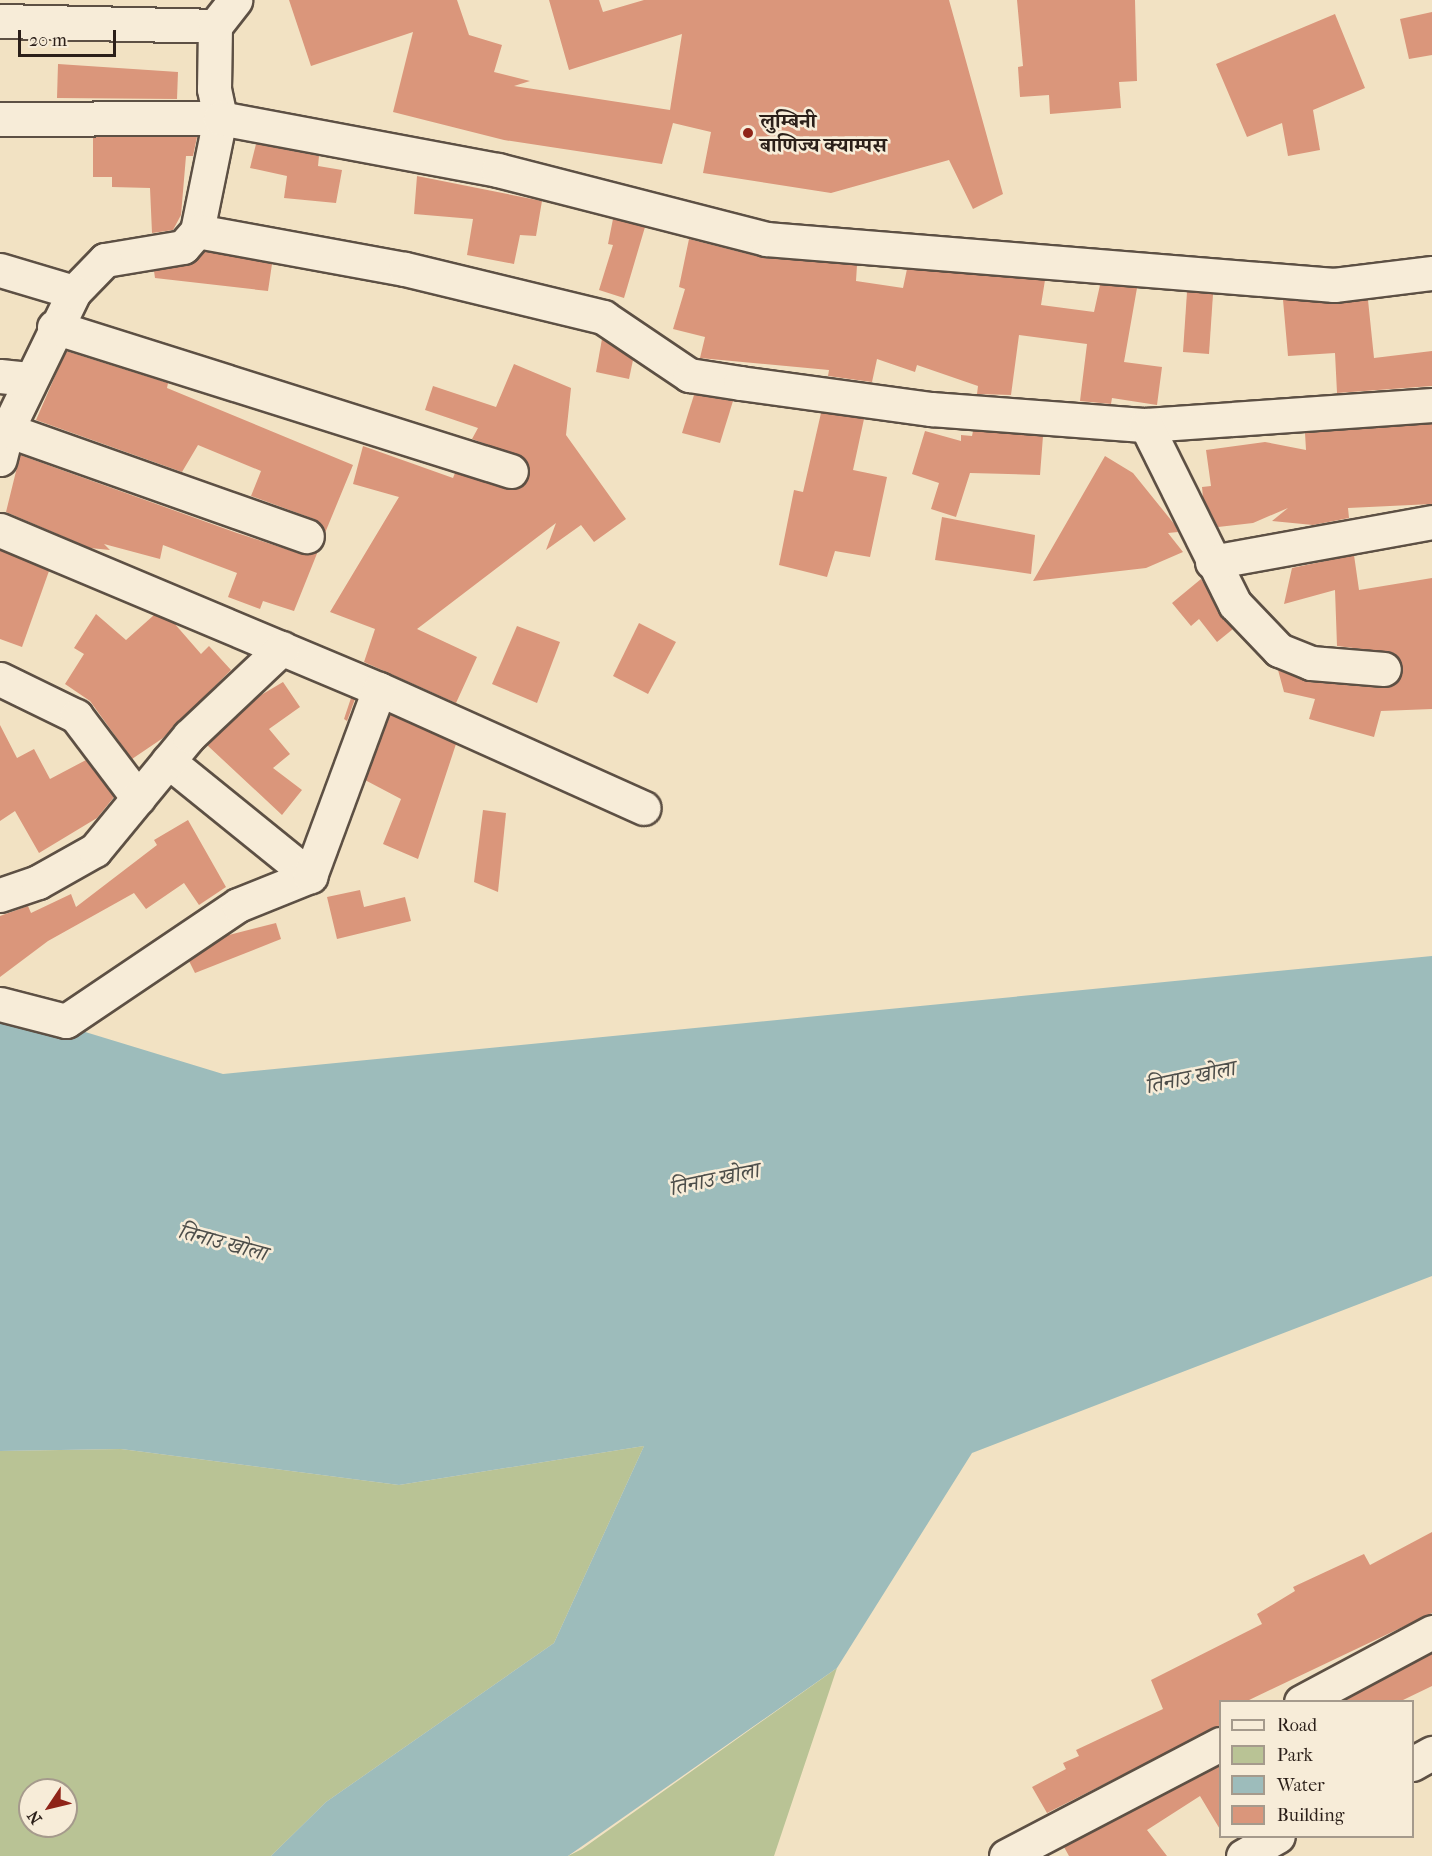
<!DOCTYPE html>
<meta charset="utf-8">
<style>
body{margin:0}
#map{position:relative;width:1432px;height:1856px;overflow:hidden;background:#f2e2c3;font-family:"IM FELL French Canon","Noto Serif Devanagari",serif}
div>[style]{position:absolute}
.green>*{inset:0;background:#b9c395}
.water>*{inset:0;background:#9dbcbb}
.building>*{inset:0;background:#da967b}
.roads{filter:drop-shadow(2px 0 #5d5044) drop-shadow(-2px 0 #5d5044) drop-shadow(0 2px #5d5044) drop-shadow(0 -2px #5d5044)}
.minor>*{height:33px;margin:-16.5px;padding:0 16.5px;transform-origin:16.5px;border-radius:16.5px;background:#f7ecd8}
.dots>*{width:16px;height:16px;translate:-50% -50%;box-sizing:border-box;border:3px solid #f7ecd8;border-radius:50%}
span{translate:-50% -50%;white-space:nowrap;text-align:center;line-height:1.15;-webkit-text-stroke:5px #f7ecd8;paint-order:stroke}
.poi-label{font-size:21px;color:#2b1f19;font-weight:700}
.left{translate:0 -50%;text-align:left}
.water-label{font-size:22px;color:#4d4e4a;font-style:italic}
.legend{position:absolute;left:1219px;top:1700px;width:195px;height:138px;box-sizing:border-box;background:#f7ecd8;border:2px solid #a59a8c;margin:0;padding:8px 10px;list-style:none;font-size:18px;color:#2b1f19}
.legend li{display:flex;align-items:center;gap:12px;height:30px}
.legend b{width:30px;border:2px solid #a59a8c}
.north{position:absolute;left:18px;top:1778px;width:60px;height:60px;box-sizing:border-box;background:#f7ecd8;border:2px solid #a59a8c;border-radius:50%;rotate:235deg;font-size:16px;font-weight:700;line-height:24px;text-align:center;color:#2b1f19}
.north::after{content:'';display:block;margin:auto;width:21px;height:27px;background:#8f2418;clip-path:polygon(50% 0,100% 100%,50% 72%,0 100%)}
.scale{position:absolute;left:18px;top:30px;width:98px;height:27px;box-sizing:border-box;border:3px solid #2b1f19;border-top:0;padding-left:8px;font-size:18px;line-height:21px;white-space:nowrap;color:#2b1f19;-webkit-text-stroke:4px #f7ecd8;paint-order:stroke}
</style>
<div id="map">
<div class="green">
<div style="clip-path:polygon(evenodd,644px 1446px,554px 1643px,326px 1802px,271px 1856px,0 1856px,0 1451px,121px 1449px,399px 1485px,644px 1446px,30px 1790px,66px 1790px,66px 1826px,30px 1826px,30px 1790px)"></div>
<div style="clip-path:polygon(837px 1668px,774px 1856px,568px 1856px,582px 1849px)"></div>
</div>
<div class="water">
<div style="clip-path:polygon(1432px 956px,1432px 1276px,972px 1453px,837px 1668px,568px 1856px,271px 1856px,326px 1802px,554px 1643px,644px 1446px,399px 1485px,121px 1449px,0 1451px,0 1006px,223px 1074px)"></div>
</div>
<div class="building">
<div style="clip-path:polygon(289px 0,457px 0,469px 35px,502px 45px,494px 72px,530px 81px,514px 86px,670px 110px,682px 34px,569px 70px,549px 0,599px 0,603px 12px,644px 0,949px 0,1003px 194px,973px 209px,949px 160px,831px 193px,703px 173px,711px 132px,673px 123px,662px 164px,504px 140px,393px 112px,413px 32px,311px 66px)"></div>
<div style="clip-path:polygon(1017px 0,1135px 0,1137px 81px,1119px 82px,1121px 108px,1050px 114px,1049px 95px,1020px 97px,1018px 67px,1023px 66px)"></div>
<div style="clip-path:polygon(1432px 12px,1432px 55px,1409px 59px,1400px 19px)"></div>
<div style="clip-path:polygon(1335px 14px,1365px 88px,1313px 110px,1320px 150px,1288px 156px,1282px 123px,1247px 137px,1216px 64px)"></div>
<div style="clip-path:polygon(58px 64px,178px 72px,177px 99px,57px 98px)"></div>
<div style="clip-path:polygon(93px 137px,197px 137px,193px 156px,186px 156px,181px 215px,173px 230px,152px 233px,150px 188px,112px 187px,112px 177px,93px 177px)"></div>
<div style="clip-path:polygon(256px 144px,319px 156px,318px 166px,342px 170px,336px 203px,284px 198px,287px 176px,250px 168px)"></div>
<div style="clip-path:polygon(417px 176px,542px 201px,536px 236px,520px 235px,514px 264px,467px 255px,473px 219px,414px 214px)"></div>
<div style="clip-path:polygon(613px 219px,645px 227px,624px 298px,599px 290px,613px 245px,608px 244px)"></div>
<div style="clip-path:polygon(689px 239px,764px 258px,857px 265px,856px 281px,903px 288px,907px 269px,1045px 280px,1041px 305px,1094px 312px,1100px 285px,1137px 288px,1124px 362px,1162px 367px,1157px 405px,1112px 398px,1111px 404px,1080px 401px,1087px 344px,1019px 335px,1011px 395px,977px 394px,978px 386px,917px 365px,915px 372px,877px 359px,872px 382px,828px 376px,829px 370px,700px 358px,705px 337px,673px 329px,685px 289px,679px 287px)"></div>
<div style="clip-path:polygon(204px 251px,272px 264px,268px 291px,155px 278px,154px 271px,187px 265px)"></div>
<div style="clip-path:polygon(1187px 292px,1213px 294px,1209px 354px,1183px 352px)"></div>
<div style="clip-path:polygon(1283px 300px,1368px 300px,1374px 358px,1432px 351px,1432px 386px,1337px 393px,1335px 353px,1288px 356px)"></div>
<div style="clip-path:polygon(602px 339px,633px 360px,629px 379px,596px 372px)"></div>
<div style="clip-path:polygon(66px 351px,168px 383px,167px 388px,353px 465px,325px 533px,314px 519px,251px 496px,261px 471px,198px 445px,182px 472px,36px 420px)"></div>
<div style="clip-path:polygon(514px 364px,571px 388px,566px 435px,626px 519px,594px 542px,581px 525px,546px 550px,556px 523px,417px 629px,477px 657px,456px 703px,364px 662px,375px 629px,330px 612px,399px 497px,353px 484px,363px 446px,453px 478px,455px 473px,506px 489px,524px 484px,529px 468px,524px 458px,472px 439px,478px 428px,425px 410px,433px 386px,496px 407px)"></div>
<div style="clip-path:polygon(694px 395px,733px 401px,720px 443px,682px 433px)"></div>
<div style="clip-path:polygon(821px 413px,864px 419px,853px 470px,887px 477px,870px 557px,835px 551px,827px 577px,779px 565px,794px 490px,803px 492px)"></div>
<div style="clip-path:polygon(1432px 424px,1432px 504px,1348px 508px,1349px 518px,1313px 525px,1272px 521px,1288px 508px,1253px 523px,1218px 527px,1203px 498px,1202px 487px,1211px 486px,1206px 450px,1265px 442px,1306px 450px,1305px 433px)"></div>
<div style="clip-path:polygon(925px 431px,961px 441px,961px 435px,972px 436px,973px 431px,1043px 436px,1040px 475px,970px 473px,956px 517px,931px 509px,939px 483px,912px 474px)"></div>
<div style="clip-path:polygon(20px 455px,237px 533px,301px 554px,318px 551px,294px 611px,263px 601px,260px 609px,228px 597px,237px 573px,163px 545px,160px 559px,104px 544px,110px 550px,90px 548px,6px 512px)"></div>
<div style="clip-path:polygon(1105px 456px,1133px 473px,1175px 525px,1178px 532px,1168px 533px,1183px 552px,1146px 568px,1033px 581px)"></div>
<div style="clip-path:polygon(942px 517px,1035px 535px,1031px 574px,935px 560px)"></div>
<div style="clip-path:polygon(0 550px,49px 571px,22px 647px,0 639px)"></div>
<div style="clip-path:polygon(1354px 555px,1359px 590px,1432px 578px,1432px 709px,1381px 711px,1374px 737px,1309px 719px,1315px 699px,1284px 692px,1278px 670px,1309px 682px,1382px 688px,1400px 679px,1401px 662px,1394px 653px,1337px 646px,1335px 590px,1284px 604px,1292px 568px)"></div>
<div style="clip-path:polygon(1201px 579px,1233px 629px,1217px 642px,1199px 619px,1191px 626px,1172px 603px)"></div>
<div style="clip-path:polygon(96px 614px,126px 640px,154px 615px,174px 623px,201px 654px,209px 646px,231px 670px,163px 738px,132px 759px,90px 701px,65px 684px,84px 654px,74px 648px)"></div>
<div style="clip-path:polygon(639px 623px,676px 642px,648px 694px,613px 676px)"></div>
<div style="clip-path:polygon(517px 626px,560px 642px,537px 703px,492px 684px)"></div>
<div style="clip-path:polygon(283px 682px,300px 707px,269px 729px,290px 754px,273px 768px,302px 790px,282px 815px,207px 745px,256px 698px)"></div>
<div style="clip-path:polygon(351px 698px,355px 699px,347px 721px,344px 719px)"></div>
<div style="clip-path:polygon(390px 714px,456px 744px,418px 859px,383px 844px,401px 799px,365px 780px)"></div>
<div style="clip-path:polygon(0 725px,17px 758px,34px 749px,50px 779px,86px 760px,114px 797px,97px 818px,39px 853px,15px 811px,0 821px)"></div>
<div style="clip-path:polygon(483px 810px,506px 813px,498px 892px,474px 882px)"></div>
<div style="clip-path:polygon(188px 820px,226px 887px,199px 905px,184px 883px,146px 909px,134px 893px,48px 941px,0 977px,0 916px,28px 906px,31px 913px,71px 894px,76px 907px,157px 845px,154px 840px)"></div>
<div style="clip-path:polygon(360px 890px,364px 907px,405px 897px,411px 921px,337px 939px,327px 897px)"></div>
<div style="clip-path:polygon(276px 923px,281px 939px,195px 973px,189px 961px,225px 936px)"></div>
<div style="clip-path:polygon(1432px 1532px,1432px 1613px,1247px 1701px,1221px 1701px,1221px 1725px,1047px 1813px,1032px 1787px,1066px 1769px,1063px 1763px,1079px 1756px,1076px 1750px,1163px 1709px,1151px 1680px,1262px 1624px,1257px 1614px,1295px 1591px,1293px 1587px,1364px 1554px,1370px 1565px)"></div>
<div style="clip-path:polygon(1432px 1653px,1432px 1686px,1401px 1701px,1342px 1701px)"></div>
<div style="clip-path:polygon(1221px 1765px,1221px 1831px,1200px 1796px,1147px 1830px,1167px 1856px,1069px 1856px,1064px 1847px)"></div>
</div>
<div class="roads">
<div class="minor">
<div style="left:0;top:21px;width:215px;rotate:1.3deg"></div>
<div style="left:215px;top:26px;width:63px;rotate:90.9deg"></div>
<div style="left:214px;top:89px;width:30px;rotate:78deg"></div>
<div style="left:220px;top:118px;width:115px;rotate:101.5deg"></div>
<div style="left:197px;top:231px;width:21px;rotate:131deg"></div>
<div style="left:183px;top:247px;width:79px;rotate:170.5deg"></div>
<div style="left:105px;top:260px;width:45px;rotate:134.1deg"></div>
<div style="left:74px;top:292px;width:153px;rotate:115.9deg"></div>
<div style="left:7px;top:430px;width:30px;rotate:104deg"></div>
<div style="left:215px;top:26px;width:33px;rotate:-52deg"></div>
<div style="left:0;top:119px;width:220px;rotate:-0.3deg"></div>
<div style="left:220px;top:118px;width:283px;rotate:10.6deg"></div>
<div style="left:498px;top:170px;width:277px;rotate:14.4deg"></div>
<div style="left:766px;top:239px;width:570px;rotate:4.63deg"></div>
<div style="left:1334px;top:285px;width:99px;rotate:-7deg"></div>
<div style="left:197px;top:231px;width:211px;rotate:10.4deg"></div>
<div style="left:405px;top:269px;width:204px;rotate:13.6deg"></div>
<div style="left:603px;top:317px;width:104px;rotate:34deg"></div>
<div style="left:689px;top:375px;width:52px;rotate:8.9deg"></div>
<div style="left:740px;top:383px;width:193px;rotate:7.8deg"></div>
<div style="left:931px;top:409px;width:216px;rotate:4.3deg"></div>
<div style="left:1146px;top:425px;width:287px;rotate:-4deg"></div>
<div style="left:0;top:270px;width:77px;rotate:16.6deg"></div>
<div style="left:54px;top:327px;width:479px;rotate:17.5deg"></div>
<div style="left:0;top:376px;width:31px;rotate:6deg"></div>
<div style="left:1146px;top:425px;width:200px;rotate:63.6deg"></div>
<div style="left:1235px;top:604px;width:64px;rotate:46.3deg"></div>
<div style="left:1279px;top:650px;width:35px;rotate:22deg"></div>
<div style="left:1311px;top:663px;width:73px;rotate:4.7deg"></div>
<div style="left:7px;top:430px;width:318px;rotate:19.5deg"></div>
<div style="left:0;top:530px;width:411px;rotate:22.8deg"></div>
<div style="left:379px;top:689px;width:290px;rotate:24.2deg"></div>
<div style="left:1212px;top:562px;width:224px;rotate:-10.3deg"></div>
<div style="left:0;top:679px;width:85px;rotate:26deg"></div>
<div style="left:76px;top:716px;width:103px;rotate:52.9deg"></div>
<div style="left:168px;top:761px;width:183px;rotate:39deg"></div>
<div style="left:0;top:895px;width:40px;rotate:-18.9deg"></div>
<div style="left:38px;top:882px;width:65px;rotate:-29.3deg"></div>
<div style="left:95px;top:850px;width:148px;rotate:-50.5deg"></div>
<div style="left:189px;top:736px;width:128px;rotate:-43.4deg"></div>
<div style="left:0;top:1004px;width:68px;rotate:14.4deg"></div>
<div style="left:66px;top:1021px;width:207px;rotate:-34deg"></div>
<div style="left:238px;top:905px;width:78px;rotate:-21.9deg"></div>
<div style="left:310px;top:876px;width:199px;rotate:-69.7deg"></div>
<div style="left:1301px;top:1702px;width:149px;rotate:-28.1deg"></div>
<div style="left:1412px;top:1764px;width:23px;rotate:-29deg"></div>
<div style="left:1006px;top:1856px;width:242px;rotate:-27.6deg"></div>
<div style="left:1243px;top:1856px;width:40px;rotate:-29.7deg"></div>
</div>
</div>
<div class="dots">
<div style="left:748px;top:133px;background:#8f2418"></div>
</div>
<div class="poi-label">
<span class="left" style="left:760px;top:133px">लुम्बिनी<br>बाणिज्य क्याम्पस</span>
</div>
<div class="water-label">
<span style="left:1190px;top:1078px;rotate:-12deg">तिनाउ खोला</span>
<span style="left:714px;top:1180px;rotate:-12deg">तिनाउ खोला</span>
<span style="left:222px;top:1243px;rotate:15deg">तिनाउ खोला</span>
</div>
<ul class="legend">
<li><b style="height:8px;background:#f7ecd8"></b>Road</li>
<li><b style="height:16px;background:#b9c395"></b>Park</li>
<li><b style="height:16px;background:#9dbcbb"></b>Water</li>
<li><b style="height:16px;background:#da967b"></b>Building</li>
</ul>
<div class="north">N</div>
<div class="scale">20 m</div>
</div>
